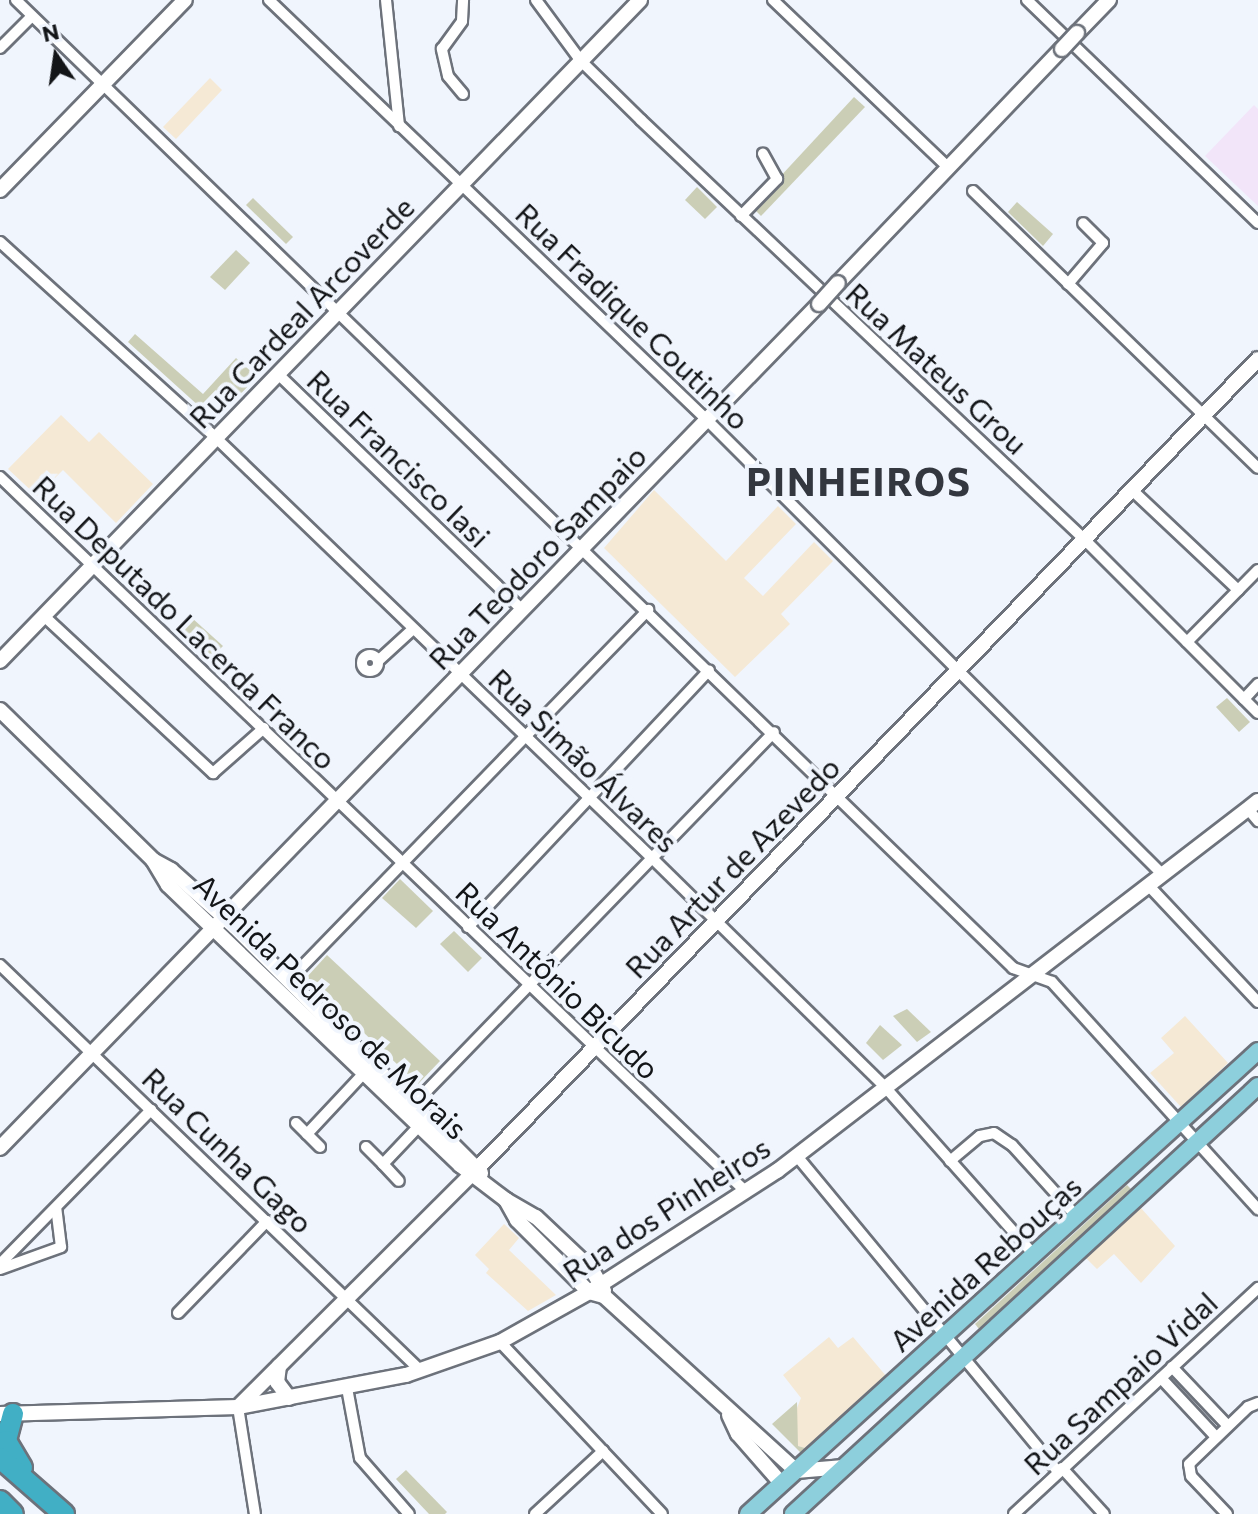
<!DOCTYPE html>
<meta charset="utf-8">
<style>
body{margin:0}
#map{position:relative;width:1258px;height:1514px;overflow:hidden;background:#f0f5fd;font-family:Commissioner,sans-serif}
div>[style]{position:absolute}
.commercial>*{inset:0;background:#f5e9d5}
.education>*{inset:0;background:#f2e5f9}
.green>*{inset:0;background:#cbceb6}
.roads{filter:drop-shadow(2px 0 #6d727b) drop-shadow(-2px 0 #6d727b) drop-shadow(0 2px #6d727b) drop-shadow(0 -2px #6d727b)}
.street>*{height:10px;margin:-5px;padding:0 5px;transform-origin:5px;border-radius:5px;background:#fff}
.street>.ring{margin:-5px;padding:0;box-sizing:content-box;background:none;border:10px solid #fff;border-radius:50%}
.secondary>*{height:14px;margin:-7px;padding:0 7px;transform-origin:7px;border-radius:7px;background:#fff}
.primary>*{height:16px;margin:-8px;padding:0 8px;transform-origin:8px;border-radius:8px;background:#8dcfdc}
.highway>*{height:20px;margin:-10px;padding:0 10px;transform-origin:10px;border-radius:10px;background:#41afc5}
.bridges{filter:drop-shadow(2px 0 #6d727b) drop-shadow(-2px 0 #6d727b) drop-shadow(0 2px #6d727b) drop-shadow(0 -2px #6d727b)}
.secondary-bridge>*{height:14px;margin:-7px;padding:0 7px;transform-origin:7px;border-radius:7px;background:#fff}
span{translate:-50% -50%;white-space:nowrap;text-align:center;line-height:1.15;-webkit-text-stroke:8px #f0f5fd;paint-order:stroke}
.street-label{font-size:30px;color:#131518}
.district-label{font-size:38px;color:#33373f;font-weight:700;letter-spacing:2px}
.north{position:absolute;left:16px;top:16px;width:80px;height:80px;-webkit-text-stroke:6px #f0f5fd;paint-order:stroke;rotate:347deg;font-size:22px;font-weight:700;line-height:32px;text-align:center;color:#131518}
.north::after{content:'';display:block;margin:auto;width:28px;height:36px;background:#131518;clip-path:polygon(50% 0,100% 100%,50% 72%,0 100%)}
</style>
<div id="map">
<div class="commercial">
<div style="clip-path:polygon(210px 78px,222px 90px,176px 139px,163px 127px)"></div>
<div style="clip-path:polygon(61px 415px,89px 442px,99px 432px,153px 484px,116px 523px,63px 470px,37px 496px,8px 469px)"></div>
<div style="clip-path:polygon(654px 490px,726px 561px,778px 506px,796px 524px,744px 578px,763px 596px,814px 542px,833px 561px,781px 614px,790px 624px,735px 677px,604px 548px)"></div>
<div style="clip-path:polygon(1185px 1016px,1228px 1063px,1181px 1107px,1150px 1073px,1174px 1053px,1161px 1038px)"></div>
<div style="clip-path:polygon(1140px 1207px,1175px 1246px,1141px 1283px,1114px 1254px,1097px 1269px,1085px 1257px)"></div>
<div style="clip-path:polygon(504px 1224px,519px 1238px,509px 1250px,556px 1295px,528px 1311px,486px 1273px,489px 1269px,475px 1255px)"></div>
<div style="clip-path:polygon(829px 1337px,838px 1348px,853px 1337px,887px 1377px,805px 1448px,798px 1446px,795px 1413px,801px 1398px,783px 1375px)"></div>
</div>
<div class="education">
<div style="clip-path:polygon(1254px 105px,1258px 109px,1258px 206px,1205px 156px)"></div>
</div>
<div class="green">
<div style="clip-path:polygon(854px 97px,865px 107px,761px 216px,752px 207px)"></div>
<div style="clip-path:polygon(697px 187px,717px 207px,705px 219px,685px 200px)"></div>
<div style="clip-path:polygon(253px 198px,293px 237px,286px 244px,246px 205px)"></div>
<div style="clip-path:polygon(1017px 202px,1053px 234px,1043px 246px,1008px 212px)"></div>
<div style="clip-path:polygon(236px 250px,250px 263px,225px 290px,210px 277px)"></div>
<div style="clip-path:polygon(135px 334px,203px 394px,236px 358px,257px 377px,219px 416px,211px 417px,128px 342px)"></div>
<div style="clip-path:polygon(192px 618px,223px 646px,209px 660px,179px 631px)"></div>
<div style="clip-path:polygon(1227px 698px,1250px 722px,1239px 732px,1216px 707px)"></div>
<div style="clip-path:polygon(400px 879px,433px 911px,416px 928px,382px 898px)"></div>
<div style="clip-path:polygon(454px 931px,482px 958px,468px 972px,440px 944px)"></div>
<div style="clip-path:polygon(327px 955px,440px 1061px,418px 1084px,306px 978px)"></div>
<div style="clip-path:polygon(907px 1009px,931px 1032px,917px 1042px,893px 1016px)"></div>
<div style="clip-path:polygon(880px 1025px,902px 1045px,883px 1060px,866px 1043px)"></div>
<div style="clip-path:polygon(1127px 1185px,1132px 1190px,979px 1329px,975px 1324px)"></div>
<div style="clip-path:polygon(859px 1399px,860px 1401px,801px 1453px,772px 1424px,797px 1402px,798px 1446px,805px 1448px)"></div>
<div style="clip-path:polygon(406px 1470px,447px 1512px,445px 1514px,429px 1514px,396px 1479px)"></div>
</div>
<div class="roads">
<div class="street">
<div style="left:16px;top:0;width:1390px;rotate:44.15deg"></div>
<div style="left:1013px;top:968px;width:41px;rotate:19.7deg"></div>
<div style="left:1052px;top:982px;width:307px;rotate:47.8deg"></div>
<div style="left:269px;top:0;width:605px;rotate:43.8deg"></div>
<div style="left:706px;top:419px;width:646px;rotate:44.94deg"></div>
<div style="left:386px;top:0;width:127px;rotate:84.1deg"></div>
<div style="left:536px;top:0;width:76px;rotate:53.6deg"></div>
<div style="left:581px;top:61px;width:84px;rotate:44.5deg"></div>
<div style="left:641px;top:120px;width:610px;rotate:43.41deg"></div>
<div style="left:1084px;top:539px;width:246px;rotate:45deg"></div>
<div style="left:773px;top:0;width:243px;rotate:43.7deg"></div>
<div style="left:1027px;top:0;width:321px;rotate:44deg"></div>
<div style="left:0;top:48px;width:45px;rotate:-45deg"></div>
<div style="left:463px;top:94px;width:23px;rotate:-130deg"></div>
<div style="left:448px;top:76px;width:28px;rotate:-103deg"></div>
<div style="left:442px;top:49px;width:34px;rotate:-54deg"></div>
<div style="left:462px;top:21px;width:21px;rotate:-87deg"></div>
<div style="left:973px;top:191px;width:397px;rotate:44.2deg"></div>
<div style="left:741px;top:216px;width:52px;rotate:-45.8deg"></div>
<div style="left:777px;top:179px;width:29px;rotate:-119deg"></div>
<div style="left:0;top:242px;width:290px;rotate:42.2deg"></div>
<div style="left:215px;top:437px;width:608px;rotate:43.93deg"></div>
<div style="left:653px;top:859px;width:325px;rotate:44.5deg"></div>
<div style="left:885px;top:1087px;width:226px;rotate:48.4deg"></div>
<div style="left:1068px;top:284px;width:54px;rotate:-49.5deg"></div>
<div style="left:1103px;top:243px;width:28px;rotate:-135deg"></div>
<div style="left:278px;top:374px;width:339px;rotate:44deg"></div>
<div style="left:0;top:477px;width:1033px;rotate:43.78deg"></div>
<div style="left:1132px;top:490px;width:146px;rotate:43.3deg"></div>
<div style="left:44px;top:616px;width:231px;rotate:42.9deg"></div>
<div style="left:213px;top:773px;width:68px;rotate:-41.4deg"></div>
<div style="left:1187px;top:642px;width:101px;rotate:-45.4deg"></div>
<div class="ring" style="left:362px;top:655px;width:6px;height:6px"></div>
<div style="left:378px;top:661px;width:47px;rotate:-42.4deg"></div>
<div style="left:1244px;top:699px;width:21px;rotate:-47deg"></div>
<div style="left:1248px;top:809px;width:16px;rotate:50deg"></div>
<div style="left:1149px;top:886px;width:159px;rotate:46.8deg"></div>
<div style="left:468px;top:927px;width:352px;rotate:-46.8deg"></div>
<div style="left:0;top:965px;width:585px;rotate:43.96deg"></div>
<div style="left:289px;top:980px;width:516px;rotate:-45.86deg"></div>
<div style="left:415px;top:1103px;width:516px;rotate:-45.94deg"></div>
<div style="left:296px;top:1123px;width:34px;rotate:45deg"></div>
<div style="left:307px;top:1134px;width:83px;rotate:-46.9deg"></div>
<div style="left:366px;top:1147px;width:24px;rotate:45deg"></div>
<div style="left:383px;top:1164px;width:52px;rotate:-46.5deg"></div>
<div style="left:796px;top:1155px;width:411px;rotate:50.4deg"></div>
<div style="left:950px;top:1161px;width:39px;rotate:-40deg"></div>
<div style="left:980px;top:1136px;width:14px;rotate:-12deg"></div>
<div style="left:994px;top:1133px;width:22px;rotate:34deg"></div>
<div style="left:1012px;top:1145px;width:97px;rotate:47.9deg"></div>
<div style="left:383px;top:1164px;width:23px;rotate:47deg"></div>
<div style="left:0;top:1264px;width:216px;rotate:-45.6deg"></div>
<div style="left:0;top:1269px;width:65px;rotate:-19.8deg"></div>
<div style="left:61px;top:1247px;width:38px;rotate:-97deg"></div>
<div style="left:178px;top:1313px;width:128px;rotate:-45.9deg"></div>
<div style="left:500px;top:1342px;width:236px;rotate:46.7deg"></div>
<div style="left:1172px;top:1367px;width:80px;rotate:46.5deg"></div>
<div style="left:1161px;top:1378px;width:79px;rotate:47deg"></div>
<div style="left:347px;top:1388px;width:71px;rotate:79.5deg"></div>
<div style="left:360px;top:1458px;width:74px;rotate:48.8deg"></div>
<div style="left:238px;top:1407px;width:108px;rotate:81deg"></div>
<div style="left:1062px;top:1468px;width:62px;rotate:47.6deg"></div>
<div style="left:535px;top:1514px;width:93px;rotate:-42.8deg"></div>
<div style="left:1014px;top:1514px;width:333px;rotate:-42.8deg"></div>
<div style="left:1227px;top:1514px;width:52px;rotate:-133.5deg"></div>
<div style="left:1191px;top:1476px;width:12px;rotate:-99deg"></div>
<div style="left:1189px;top:1464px;width:82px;rotate:-44deg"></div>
<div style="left:1248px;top:1407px;width:11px;rotate:-22deg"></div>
</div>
<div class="secondary">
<div style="left:1077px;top:33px;width:46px;rotate:-45.9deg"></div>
<div style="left:0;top:190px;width:265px;rotate:-45.8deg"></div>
<div style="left:838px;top:283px;width:324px;rotate:-46.3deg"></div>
<div style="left:0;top:661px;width:920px;rotate:-45.92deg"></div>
<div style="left:0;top:710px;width:214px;rotate:44.4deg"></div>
<div style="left:153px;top:860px;width:29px;rotate:59deg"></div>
<div style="left:168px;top:885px;width:405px;rotate:43.8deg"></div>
<div style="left:460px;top:1165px;width:58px;rotate:37.3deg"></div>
<div style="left:506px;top:1200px;width:23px;rotate:61deg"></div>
<div style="left:517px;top:1220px;width:102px;rotate:45deg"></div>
<div style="left:589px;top:1292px;width:16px;rotate:15deg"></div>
<div style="left:604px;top:1296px;width:260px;rotate:42.3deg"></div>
<div style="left:796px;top:1471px;width:48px;rotate:-4.8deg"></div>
<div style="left:153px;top:860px;width:21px;rotate:29deg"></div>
<div style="left:171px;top:870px;width:86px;rotate:41.7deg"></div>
<div style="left:235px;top:927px;width:348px;rotate:45deg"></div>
<div style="left:0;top:1148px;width:1176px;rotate:-45.86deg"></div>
<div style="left:506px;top:1200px;width:34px;rotate:30deg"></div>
<div style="left:536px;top:1217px;width:77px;rotate:43.4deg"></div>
<div style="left:592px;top:1270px;width:24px;rotate:60deg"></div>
<div style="left:279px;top:1366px;width:16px;rotate:97deg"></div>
<div style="left:277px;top:1382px;width:20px;rotate:53deg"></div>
<div style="left:238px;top:1407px;width:340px;rotate:-44.9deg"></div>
<div style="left:479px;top:1167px;width:1122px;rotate:-46.05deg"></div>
<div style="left:0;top:1414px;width:238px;rotate:-1.7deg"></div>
<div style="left:238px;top:1407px;width:171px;rotate:-10.8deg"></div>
<div style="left:406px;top:1375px;width:100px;rotate:-19.3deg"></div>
<div style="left:500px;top:1342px;width:102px;rotate:-29.3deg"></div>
<div style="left:589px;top:1292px;width:224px;rotate:-32.8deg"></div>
<div style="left:777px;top:1171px;width:607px;rotate:-37.57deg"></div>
<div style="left:729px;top:1415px;width:21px;rotate:65deg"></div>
<div style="left:738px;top:1434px;width:65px;rotate:48.7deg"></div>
</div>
<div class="primary">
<div style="left:748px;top:1514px;width:689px;rotate:-42.23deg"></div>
<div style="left:793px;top:1514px;width:632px;rotate:-42.63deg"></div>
</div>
<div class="highway">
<div style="left:13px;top:1414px;width:28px;rotate:105deg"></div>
<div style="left:6px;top:1441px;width:31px;rotate:59deg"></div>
<div style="left:0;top:1458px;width:85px;rotate:41.2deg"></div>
<div style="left:0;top:1501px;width:18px;rotate:45deg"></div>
</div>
</div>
<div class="bridges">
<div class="secondary-bridge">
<div style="left:1062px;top:49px;width:22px;rotate:-47deg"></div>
<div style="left:819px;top:304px;width:28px;rotate:-48deg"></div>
</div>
</div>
<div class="street-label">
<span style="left:301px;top:312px;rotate:-46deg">Rua Cardeal Arcoverde</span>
<span style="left:633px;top:316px;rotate:44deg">Rua Fradique Coutinho</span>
<span style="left:937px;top:368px;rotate:43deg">Rua Mateus Grou</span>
<span style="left:399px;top:458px;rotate:44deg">Rua Francisco Iasi</span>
<span style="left:537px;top:557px;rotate:-46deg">Rua Teodoro Sampaio</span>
<span style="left:185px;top:622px;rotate:44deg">Rua Deputado Lacerda Franco</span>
<span style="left:584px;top:760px;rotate:44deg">Rua Simão Álvares</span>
<span style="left:732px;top:867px;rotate:-46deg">Rua Artur de Azevedo</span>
<span style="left:558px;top:980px;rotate:44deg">Rua Antônio Bicudo</span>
<span style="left:331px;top:1006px;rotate:44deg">Avenida Pedroso de Morais</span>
<span style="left:228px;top:1150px;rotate:44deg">Rua Cunha Gago</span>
<span style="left:666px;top:1209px;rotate:-33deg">Rua dos Pinheiros</span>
<span style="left:985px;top:1263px;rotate:-42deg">Avenida Rebouças</span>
<span style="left:1120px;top:1383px;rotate:-43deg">Rua Sampaio Vidal</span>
</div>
<div class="district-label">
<span style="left:859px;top:481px">PINHEIROS</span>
</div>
<div class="north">N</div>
</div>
